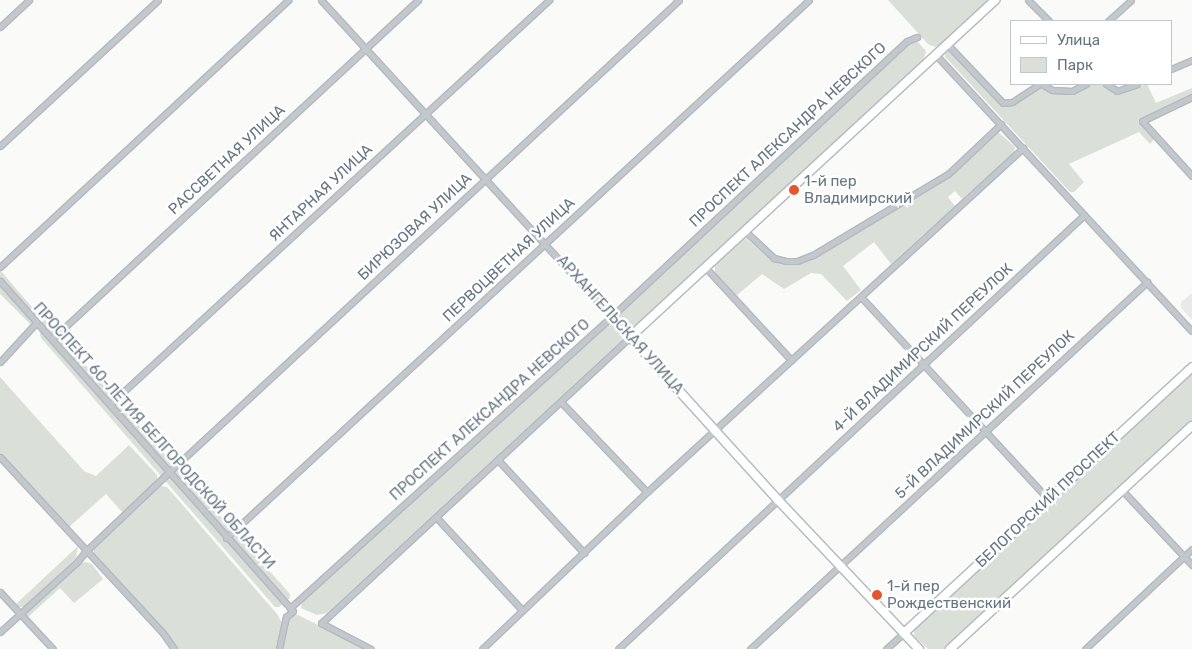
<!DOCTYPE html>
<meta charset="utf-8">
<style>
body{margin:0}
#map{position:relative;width:1192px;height:649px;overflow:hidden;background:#fafaf8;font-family:Rubik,sans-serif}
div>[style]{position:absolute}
.built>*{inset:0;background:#e8e9e9}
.green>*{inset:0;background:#dadfd7}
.roads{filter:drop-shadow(1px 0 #b3babf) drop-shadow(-1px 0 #b3babf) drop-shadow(0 1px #b3babf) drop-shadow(0 -1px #b3babf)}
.street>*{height:5px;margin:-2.5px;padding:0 2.5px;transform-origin:2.5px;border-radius:2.5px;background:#c3c8cc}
.secondary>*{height:8px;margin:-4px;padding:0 4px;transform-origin:4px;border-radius:4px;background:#fff}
.dots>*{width:14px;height:14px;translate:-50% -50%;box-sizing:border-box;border:2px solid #fff;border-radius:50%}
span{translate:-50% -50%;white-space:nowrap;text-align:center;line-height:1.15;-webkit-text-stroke:5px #fff;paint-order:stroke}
.street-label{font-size:15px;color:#657683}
.poi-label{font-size:15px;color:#657683}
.left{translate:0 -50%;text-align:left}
.legend{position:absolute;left:1010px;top:20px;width:162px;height:65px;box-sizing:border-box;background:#fff;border:1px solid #c1c8cd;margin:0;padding:6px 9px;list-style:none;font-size:15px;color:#657683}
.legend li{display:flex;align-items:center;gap:10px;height:25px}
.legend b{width:25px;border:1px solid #c1c8cd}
</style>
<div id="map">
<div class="built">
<div style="clip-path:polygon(1192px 293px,1192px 320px,1181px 308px,1181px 302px)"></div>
</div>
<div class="green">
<div style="clip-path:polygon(888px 0,990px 0,943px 43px,935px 47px,928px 44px)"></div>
<div style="clip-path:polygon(917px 41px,926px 51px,923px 62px,637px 325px,630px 328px,626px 326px,618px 318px,621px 312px,907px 44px)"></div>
<div style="clip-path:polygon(945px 50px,951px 52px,994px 97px,1007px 107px,1040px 86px,1074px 92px,1089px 84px,1102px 84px,1116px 95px,1147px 84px,1156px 103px,1192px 88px,1192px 94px,1139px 119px,1139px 123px,1154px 139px,1150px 144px,1139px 132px,1069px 164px,1084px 182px,1074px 192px,1070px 192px,950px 62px,945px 57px)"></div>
<div style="clip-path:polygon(998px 132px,1015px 147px,1014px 153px,962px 199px,955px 191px,948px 197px,955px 206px,891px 264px,874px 242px,843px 266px,861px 290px,847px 301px,821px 274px,811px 273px,784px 289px,762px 274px,736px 296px,715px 273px,715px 262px,741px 239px,746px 238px,772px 261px,782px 264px,806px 261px,818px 256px,943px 181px)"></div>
<div style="clip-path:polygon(0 270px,36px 312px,35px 320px,30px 324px,0 294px)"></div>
<div style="clip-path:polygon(45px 320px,290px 594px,290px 598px,279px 607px,275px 607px,41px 338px,38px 325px)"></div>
<div style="clip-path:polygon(612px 321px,623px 332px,622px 340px,327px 613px,317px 615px,301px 608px,302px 600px)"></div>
<div style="clip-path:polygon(1192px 370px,1192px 423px,947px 649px,928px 649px,914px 636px,915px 626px)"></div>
<div style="clip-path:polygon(0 377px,84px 471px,96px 476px,129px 445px,157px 475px,157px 482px,123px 513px,106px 494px,69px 527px,0 453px)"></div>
<div style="clip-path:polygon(162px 486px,167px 487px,277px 614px,281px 621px,281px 629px,276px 649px,176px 649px,164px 631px,95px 556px,93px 548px,95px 542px,156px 487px)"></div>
<div style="clip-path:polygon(78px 546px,76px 558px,24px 607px,17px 607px,15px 605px)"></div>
<div style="clip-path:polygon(86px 562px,92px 564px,103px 579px,74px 603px,60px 588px,27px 618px,25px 615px,80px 563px)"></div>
<div style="clip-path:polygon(293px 615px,298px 615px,366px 649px,281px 649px,288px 619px)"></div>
</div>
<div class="roads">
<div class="street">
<div style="left:321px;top:0;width:457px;rotate:47.5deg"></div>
<div style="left:630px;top:337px;width:421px;rotate:137.2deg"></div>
<div style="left:321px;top:623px;width:56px;rotate:27.5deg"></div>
<div style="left:1028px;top:0;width:30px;rotate:45deg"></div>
<div style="left:1108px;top:21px;width:31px;rotate:-42deg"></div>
<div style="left:0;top:27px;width:40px;rotate:-43deg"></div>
<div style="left:947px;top:44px;width:81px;rotate:46.5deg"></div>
<div style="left:1003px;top:103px;width:9px;rotate:-6deg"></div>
<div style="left:1012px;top:102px;width:33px;rotate:-33deg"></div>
<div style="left:936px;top:55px;width:376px;rotate:47.2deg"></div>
<div style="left:1171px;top:69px;width:23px;rotate:-23deg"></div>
<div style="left:1042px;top:84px;width:12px;rotate:31deg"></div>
<div style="left:1052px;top:90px;width:20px;rotate:3deg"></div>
<div style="left:1072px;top:91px;width:16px;rotate:-27deg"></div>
<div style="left:1106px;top:84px;width:13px;rotate:32deg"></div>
<div style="left:1117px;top:91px;width:21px;rotate:-19deg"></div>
<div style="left:1192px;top:97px;width:55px;rotate:154.4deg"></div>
<div style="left:1142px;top:121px;width:74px;rotate:47.7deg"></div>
<div style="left:0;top:146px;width:215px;rotate:-42.7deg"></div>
<div style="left:745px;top:231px;width:40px;rotate:43deg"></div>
<div style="left:774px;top:258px;width:12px;rotate:14deg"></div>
<div style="left:786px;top:261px;width:11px"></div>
<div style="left:797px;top:261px;width:17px;rotate:-21deg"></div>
<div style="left:813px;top:255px;width:157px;rotate:-31deg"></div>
<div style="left:948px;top:174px;width:73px;rotate:-43.3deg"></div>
<div style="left:0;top:267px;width:393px;rotate:-42.8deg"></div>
<div style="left:705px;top:267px;width:127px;rotate:47.2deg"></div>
<div style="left:0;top:281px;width:437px;rotate:48.4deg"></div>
<div style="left:861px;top:297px;width:275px;rotate:47.2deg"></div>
<div style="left:52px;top:339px;width:499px;rotate:-42.8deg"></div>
<div style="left:0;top:362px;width:53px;rotate:-47.3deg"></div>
<div style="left:561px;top:402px;width:124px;rotate:46.3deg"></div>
<div style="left:110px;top:404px;width:597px;rotate:-42.62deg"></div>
<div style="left:0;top:457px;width:240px;rotate:47.2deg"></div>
<div style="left:163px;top:633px;width:19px;rotate:55deg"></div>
<div style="left:498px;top:460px;width:127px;rotate:47.2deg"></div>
<div style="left:1122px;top:490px;width:103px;rotate:47deg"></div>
<div style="left:436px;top:517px;width:127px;rotate:47.2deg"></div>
<div style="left:226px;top:538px;width:793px;rotate:-42.7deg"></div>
<div style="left:0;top:592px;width:78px;rotate:47.1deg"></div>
<div style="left:290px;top:608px;width:435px;rotate:-42.2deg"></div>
<div style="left:612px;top:316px;width:403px;rotate:-43deg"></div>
<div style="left:907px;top:41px;width:11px;rotate:-22deg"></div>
<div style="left:0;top:632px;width:104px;rotate:-42.3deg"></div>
<div style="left:77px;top:562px;width:14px;rotate:-51deg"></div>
<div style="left:86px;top:551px;width:113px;rotate:-43.6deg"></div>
<div style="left:168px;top:473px;width:696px;rotate:-42.79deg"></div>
<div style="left:279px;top:649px;width:33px;rotate:-78deg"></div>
<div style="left:286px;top:617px;width:9px;rotate:-41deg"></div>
<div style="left:293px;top:611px;width:4px;rotate:-135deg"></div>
<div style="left:482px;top:649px;width:228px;rotate:-43.6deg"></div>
<div style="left:647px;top:492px;width:510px;rotate:-42.46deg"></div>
<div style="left:618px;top:649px;width:637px;rotate:-42.96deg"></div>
<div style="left:750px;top:649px;width:541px;rotate:-42.75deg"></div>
<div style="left:886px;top:649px;width:24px;rotate:-42deg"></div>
<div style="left:1085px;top:649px;width:146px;rotate:-43.1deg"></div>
</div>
<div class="secondary">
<div style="left:904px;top:633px;width:392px;rotate:-42.7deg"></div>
<div style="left:919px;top:649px;width:205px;rotate:-133.4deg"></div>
<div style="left:778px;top:500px;width:220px;rotate:-132.2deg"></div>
<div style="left:630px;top:337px;width:497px;rotate:-42.7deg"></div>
<div style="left:950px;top:649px;width:329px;rotate:-42.7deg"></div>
</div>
</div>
<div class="dots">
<div style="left:794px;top:190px;background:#e4572e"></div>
<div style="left:877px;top:595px;background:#e4572e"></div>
</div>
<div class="street-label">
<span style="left:788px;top:135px;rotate:-43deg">ПРОСПЕКТ АЛЕКСАНДРА НЕВСКОГО</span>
<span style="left:227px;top:160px;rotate:-43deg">РАССВЕТНАЯ УЛИЦА</span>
<span style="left:321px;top:193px;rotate:-43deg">ЯНТАРНАЯ УЛИЦА</span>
<span style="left:415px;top:227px;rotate:-43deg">БИРЮЗОВАЯ УЛИЦА</span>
<span style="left:509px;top:260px;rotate:-43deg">ПЕРВОЦВЕТНАЯ УЛИЦА</span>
<span style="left:620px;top:325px;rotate:48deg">АРХАНГЕЛЬСКАЯ УЛИЦА</span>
<span style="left:923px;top:348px;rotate:-43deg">4-Й ВЛАДИМИРСКИЙ ПЕРЕУЛОК</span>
<span style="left:490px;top:410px;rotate:-42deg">ПРОСПЕКТ АЛЕКСАНДРА НЕВСКОГО</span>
<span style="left:985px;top:415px;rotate:-43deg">5-Й ВЛАДИМИРСКИЙ ПЕРЕУЛОК</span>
<span style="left:154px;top:436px;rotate:48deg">ПРОСПЕКТ 60-ЛЕТИЯ БЕЛГОРОДСКОЙ ОБЛАСТИ</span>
<span style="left:1048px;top:500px;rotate:-43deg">БЕЛОГОРСКИЙ ПРОСПЕКТ</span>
</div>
<div class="poi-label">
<span class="left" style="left:804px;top:190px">1-й пер<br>Владимирский</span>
<span class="left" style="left:887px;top:595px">1-й пер<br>Рождественский</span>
</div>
<ul class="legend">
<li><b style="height:6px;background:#fff"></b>Улица</li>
<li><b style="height:14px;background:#dadfd7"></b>Парк</li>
</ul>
</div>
